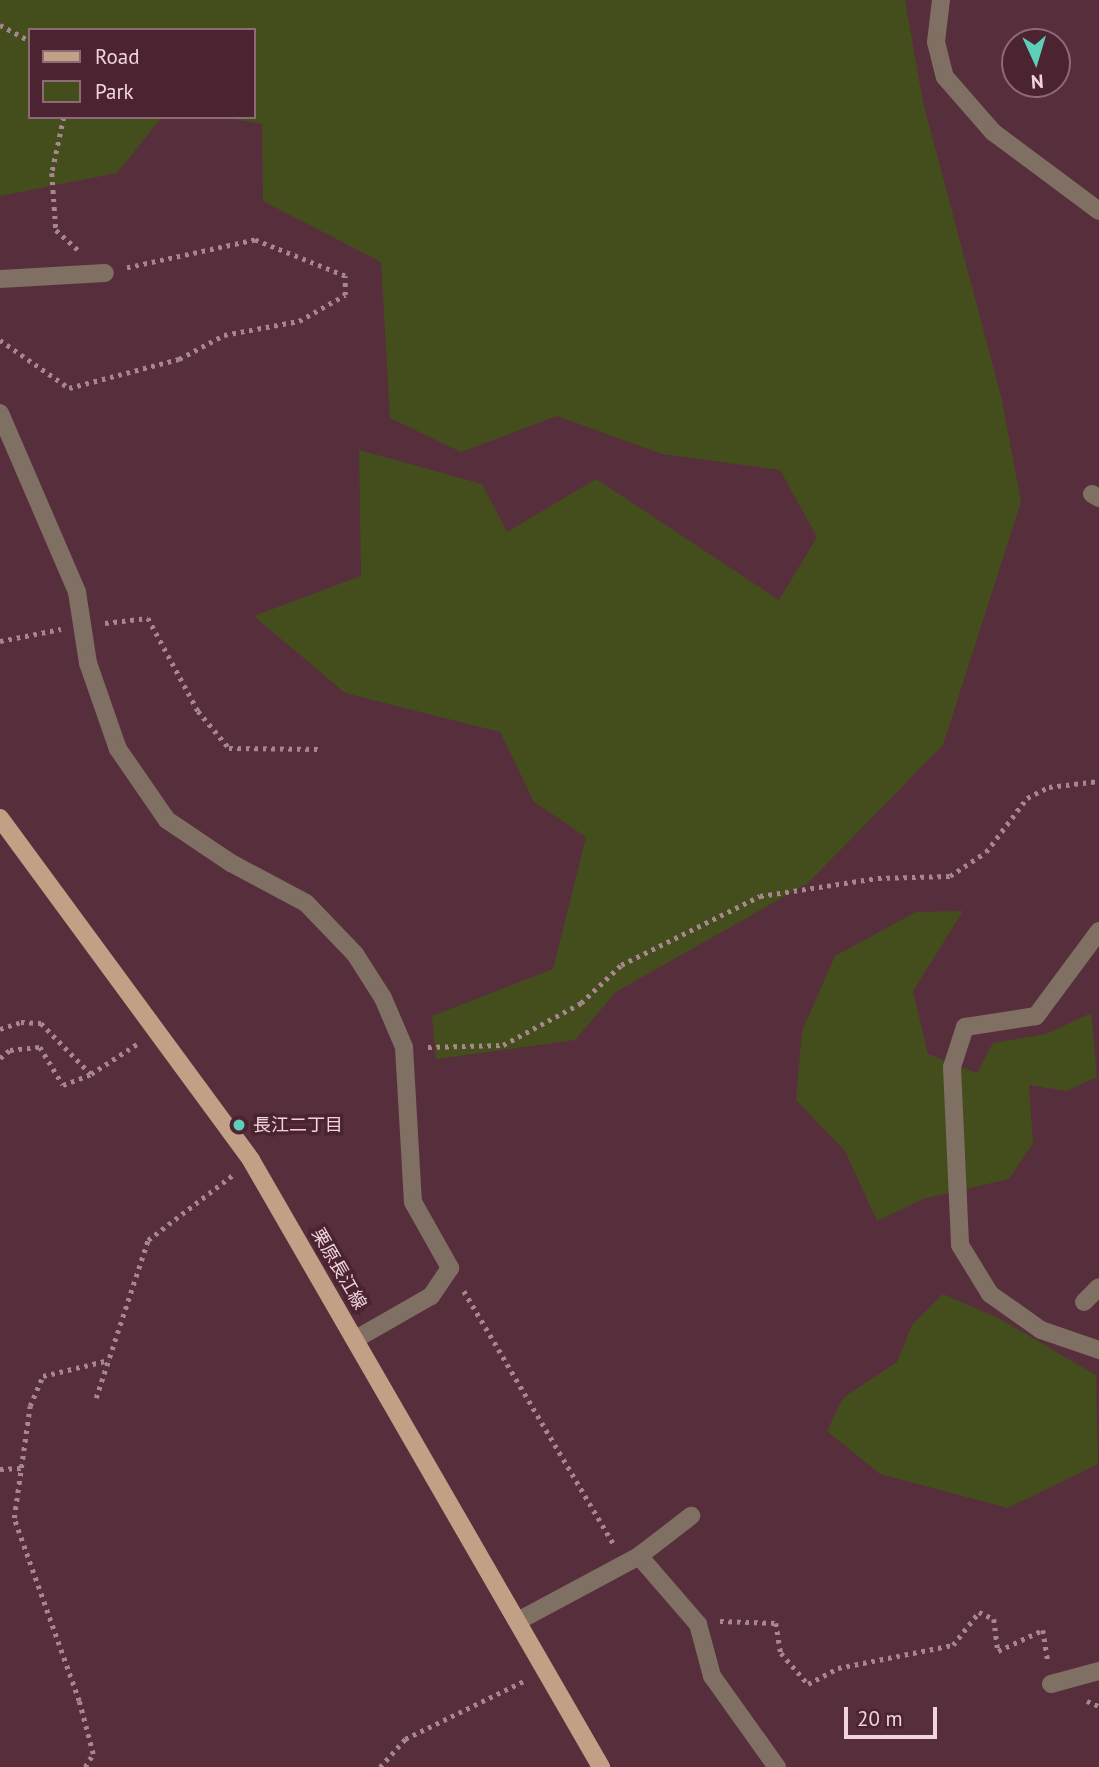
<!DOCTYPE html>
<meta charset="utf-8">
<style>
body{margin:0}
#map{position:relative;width:1099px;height:1767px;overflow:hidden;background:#572e3b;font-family:"PT Sans","Noto Sans JP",sans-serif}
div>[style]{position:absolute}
.green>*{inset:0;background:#444e1c}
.path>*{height:4.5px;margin-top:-2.25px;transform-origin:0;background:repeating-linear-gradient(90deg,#a88690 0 3.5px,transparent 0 8.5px)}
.minor>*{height:18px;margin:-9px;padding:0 9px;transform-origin:9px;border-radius:9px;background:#806f63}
.major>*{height:18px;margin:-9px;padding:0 9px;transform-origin:9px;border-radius:9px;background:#c1a086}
.dots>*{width:19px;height:19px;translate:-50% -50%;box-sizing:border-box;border:4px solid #4b2331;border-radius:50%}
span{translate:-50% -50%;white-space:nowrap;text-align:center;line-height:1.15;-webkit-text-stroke:7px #4b2331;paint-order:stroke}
.poi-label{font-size:18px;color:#f0d5dc}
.left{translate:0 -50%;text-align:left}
.street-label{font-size:18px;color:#f0d5dc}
.legend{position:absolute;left:28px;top:28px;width:228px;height:91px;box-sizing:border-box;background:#4b2331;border:2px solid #8d6a75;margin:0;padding:9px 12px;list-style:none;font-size:21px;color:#f0d5dc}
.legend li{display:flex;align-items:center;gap:14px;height:35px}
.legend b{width:35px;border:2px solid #8d6a75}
.north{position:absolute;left:1001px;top:28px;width:70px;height:70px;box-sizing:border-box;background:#4b2331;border:2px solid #8d6a75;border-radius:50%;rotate:176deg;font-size:19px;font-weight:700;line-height:28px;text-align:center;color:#f0d5dc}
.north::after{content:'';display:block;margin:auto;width:24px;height:32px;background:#5dceb9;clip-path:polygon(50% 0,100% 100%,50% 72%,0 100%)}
.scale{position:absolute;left:844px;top:1707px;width:93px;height:32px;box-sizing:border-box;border:4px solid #f0d5dc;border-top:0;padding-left:9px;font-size:21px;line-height:24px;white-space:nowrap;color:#f0d5dc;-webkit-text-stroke:5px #4b2331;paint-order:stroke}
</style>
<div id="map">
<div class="green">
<div style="clip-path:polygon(0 0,905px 0,923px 102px,1002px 400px,1021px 502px,943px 745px,808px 883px,616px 992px,575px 1040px,436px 1059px,432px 1016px,553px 969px,586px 837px,534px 802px,500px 732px,345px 693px,254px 616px,361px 576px,359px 450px,482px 484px,507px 532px,596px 479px,779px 600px,817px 537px,780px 470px,662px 454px,557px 416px,461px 452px,390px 418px,381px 262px,263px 201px,262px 124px,221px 117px,254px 117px,254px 30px,30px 30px,30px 117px,162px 117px,117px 173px,0 196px)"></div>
<div style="clip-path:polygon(963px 911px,913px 991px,928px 1054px,977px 1073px,993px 1043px,1046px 1034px,1091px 1013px,1097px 1077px,1066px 1091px,1029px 1085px,1033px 1143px,1009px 1179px,923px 1199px,877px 1221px,845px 1151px,796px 1100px,802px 1031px,835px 956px,916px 912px)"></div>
<div style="clip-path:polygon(943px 1294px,1000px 1319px,1096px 1375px,1098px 1464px,1008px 1508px,880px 1474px,827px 1431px,843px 1398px,897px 1362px,912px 1325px)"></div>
</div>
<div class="path">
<div style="left:0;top:25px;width:34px;rotate:28deg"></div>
<div style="left:64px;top:117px;width:57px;rotate:102.1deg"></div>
<div style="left:52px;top:173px;width:57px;rotate:86deg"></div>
<div style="left:56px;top:230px;width:30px;rotate:42deg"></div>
<div style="left:0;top:340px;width:84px;rotate:34.8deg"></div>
<div style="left:69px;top:388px;width:114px;rotate:-14.8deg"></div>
<div style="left:179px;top:359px;width:51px;rotate:-28.1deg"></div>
<div style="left:224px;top:335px;width:76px;rotate:-10.6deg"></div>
<div style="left:299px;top:321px;width:53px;rotate:-29.5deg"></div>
<div style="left:345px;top:295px;width:19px;rotate:-90deg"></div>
<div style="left:345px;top:276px;width:97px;rotate:-158.2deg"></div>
<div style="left:255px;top:240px;width:131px;rotate:167.7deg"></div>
<div style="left:105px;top:623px;width:43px;rotate:-6.6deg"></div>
<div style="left:148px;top:618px;width:106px;rotate:61.7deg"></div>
<div style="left:198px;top:711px;width:48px;rotate:50deg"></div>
<div style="left:229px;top:748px;width:92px;rotate:0.6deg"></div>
<div style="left:0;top:641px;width:62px;rotate:-11.1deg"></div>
<div style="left:0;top:1029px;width:22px;rotate:-18deg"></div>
<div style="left:21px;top:1022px;width:20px;rotate:3deg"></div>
<div style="left:41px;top:1023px;width:71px;rotate:45.6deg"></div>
<div style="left:91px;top:1074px;width:55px;rotate:-33.1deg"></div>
<div style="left:428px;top:1047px;width:75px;rotate:-1.5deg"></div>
<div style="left:503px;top:1045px;width:89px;rotate:-28.3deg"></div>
<div style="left:581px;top:1003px;width:55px;rotate:-43.5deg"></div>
<div style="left:621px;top:965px;width:155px;rotate:-26.4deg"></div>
<div style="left:760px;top:896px;width:119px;rotate:-8.7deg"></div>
<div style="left:878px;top:878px;width:72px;rotate:-1.6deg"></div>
<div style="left:950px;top:876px;width:43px;rotate:-33.7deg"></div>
<div style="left:986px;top:852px;width:68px;rotate:-52.8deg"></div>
<div style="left:1027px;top:798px;width:25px;rotate:-27deg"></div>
<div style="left:1049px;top:787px;width:50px;rotate:-6.8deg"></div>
<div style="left:0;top:1058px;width:13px;rotate:-39deg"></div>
<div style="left:10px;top:1050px;width:30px;rotate:-6deg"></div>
<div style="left:40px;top:1047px;width:44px;rotate:58.8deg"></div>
<div style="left:63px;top:1085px;width:30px;rotate:-21deg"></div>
<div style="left:464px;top:1291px;width:295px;rotate:59.4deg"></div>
<div style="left:96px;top:1398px;width:166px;rotate:-71.8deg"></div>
<div style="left:148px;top:1240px;width:108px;rotate:-37.5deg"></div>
<div style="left:0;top:1469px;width:21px;rotate:-3deg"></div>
<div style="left:720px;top:1621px;width:56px;rotate:2deg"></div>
<div style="left:776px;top:1623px;width:30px;rotate:81deg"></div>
<div style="left:781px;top:1653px;width:41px;rotate:48.9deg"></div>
<div style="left:808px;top:1684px;width:34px;rotate:-28deg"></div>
<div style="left:838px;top:1668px;width:117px;rotate:-11.3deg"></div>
<div style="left:953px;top:1645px;width:42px;rotate:-51.8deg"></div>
<div style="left:979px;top:1612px;width:17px;rotate:25deg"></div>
<div style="left:994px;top:1619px;width:32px;rotate:83deg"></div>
<div style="left:998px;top:1651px;width:50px;rotate:-25deg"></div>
<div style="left:1043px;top:1630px;width:33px;rotate:81deg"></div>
<div style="left:1087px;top:1701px;width:13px;rotate:23deg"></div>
<div style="left:85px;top:1767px;width:15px;rotate:-58deg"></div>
<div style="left:93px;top:1754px;width:55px;rotate:-104.8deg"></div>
<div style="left:79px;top:1701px;width:194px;rotate:-109.6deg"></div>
<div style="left:14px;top:1518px;width:113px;rotate:-81.9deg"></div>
<div style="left:30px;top:1406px;width:33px;rotate:-67deg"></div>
<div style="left:43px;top:1376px;width:68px;rotate:-13.6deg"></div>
<div style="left:380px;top:1767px;width:38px;rotate:-48deg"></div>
<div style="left:405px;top:1739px;width:135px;rotate:-26deg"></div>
</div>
<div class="minor">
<div style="left:941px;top:0;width:42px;rotate:96.8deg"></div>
<div style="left:936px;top:42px;width:36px;rotate:76deg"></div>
<div style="left:945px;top:77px;width:73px;rotate:48.9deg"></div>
<div style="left:993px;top:132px;width:132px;rotate:36.7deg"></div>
<div style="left:0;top:279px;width:105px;rotate:-3.3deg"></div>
<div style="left:0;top:413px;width:195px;rotate:66.7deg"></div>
<div style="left:77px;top:592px;width:72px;rotate:81.2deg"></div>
<div style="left:88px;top:663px;width:91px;rotate:70.8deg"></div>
<div style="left:118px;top:749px;width:86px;rotate:55.4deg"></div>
<div style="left:167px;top:820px;width:77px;rotate:33.9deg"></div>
<div style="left:231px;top:863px;width:85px;rotate:28.1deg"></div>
<div style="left:306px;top:903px;width:71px;rotate:46.1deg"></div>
<div style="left:355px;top:954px;width:52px;rotate:57.5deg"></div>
<div style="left:383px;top:998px;width:53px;rotate:66.8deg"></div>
<div style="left:404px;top:1047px;width:155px;rotate:86.7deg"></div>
<div style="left:413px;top:1202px;width:76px;rotate:60.7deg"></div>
<div style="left:450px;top:1268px;width:34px;rotate:124deg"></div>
<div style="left:431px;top:1296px;width:86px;rotate:150.2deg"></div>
<div style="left:1092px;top:494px;width:8px;rotate:30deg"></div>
<div style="left:1099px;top:931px;width:106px;rotate:126.5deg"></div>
<div style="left:1036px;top:1016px;width:72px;rotate:171.2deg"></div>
<div style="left:965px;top:1027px;width:42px;rotate:108deg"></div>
<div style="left:952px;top:1067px;width:178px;rotate:87.4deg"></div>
<div style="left:960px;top:1245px;width:57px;rotate:58.5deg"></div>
<div style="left:990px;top:1294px;width:62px;rotate:35.2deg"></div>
<div style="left:1041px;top:1330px;width:61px;rotate:19deg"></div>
<div style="left:1084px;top:1302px;width:21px;rotate:-45deg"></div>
<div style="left:639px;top:1556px;width:90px;rotate:49.1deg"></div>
<div style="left:698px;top:1624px;width:54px;rotate:74.9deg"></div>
<div style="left:712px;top:1676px;width:112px;rotate:54.5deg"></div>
<div style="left:518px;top:1621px;width:137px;rotate:-28.2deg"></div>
<div style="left:639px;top:1556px;width:66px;rotate:-37.6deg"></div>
<div style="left:1051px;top:1684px;width:50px;rotate:-15.2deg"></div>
</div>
<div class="major">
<div style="left:0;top:818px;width:424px;rotate:53.7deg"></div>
<div style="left:251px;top:1160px;width:701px;rotate:60.03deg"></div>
</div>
<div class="dots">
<div style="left:239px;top:1125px;background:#5dceb9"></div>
</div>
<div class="poi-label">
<span class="left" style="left:253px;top:1125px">長江二丁目</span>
</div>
<div class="street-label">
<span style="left:339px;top:1269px;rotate:60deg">栗原長江線</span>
</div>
<ul class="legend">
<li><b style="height:9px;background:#c1a086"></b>Road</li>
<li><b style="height:19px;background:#444e1c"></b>Park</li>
</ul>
<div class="north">N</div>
<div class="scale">20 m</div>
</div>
